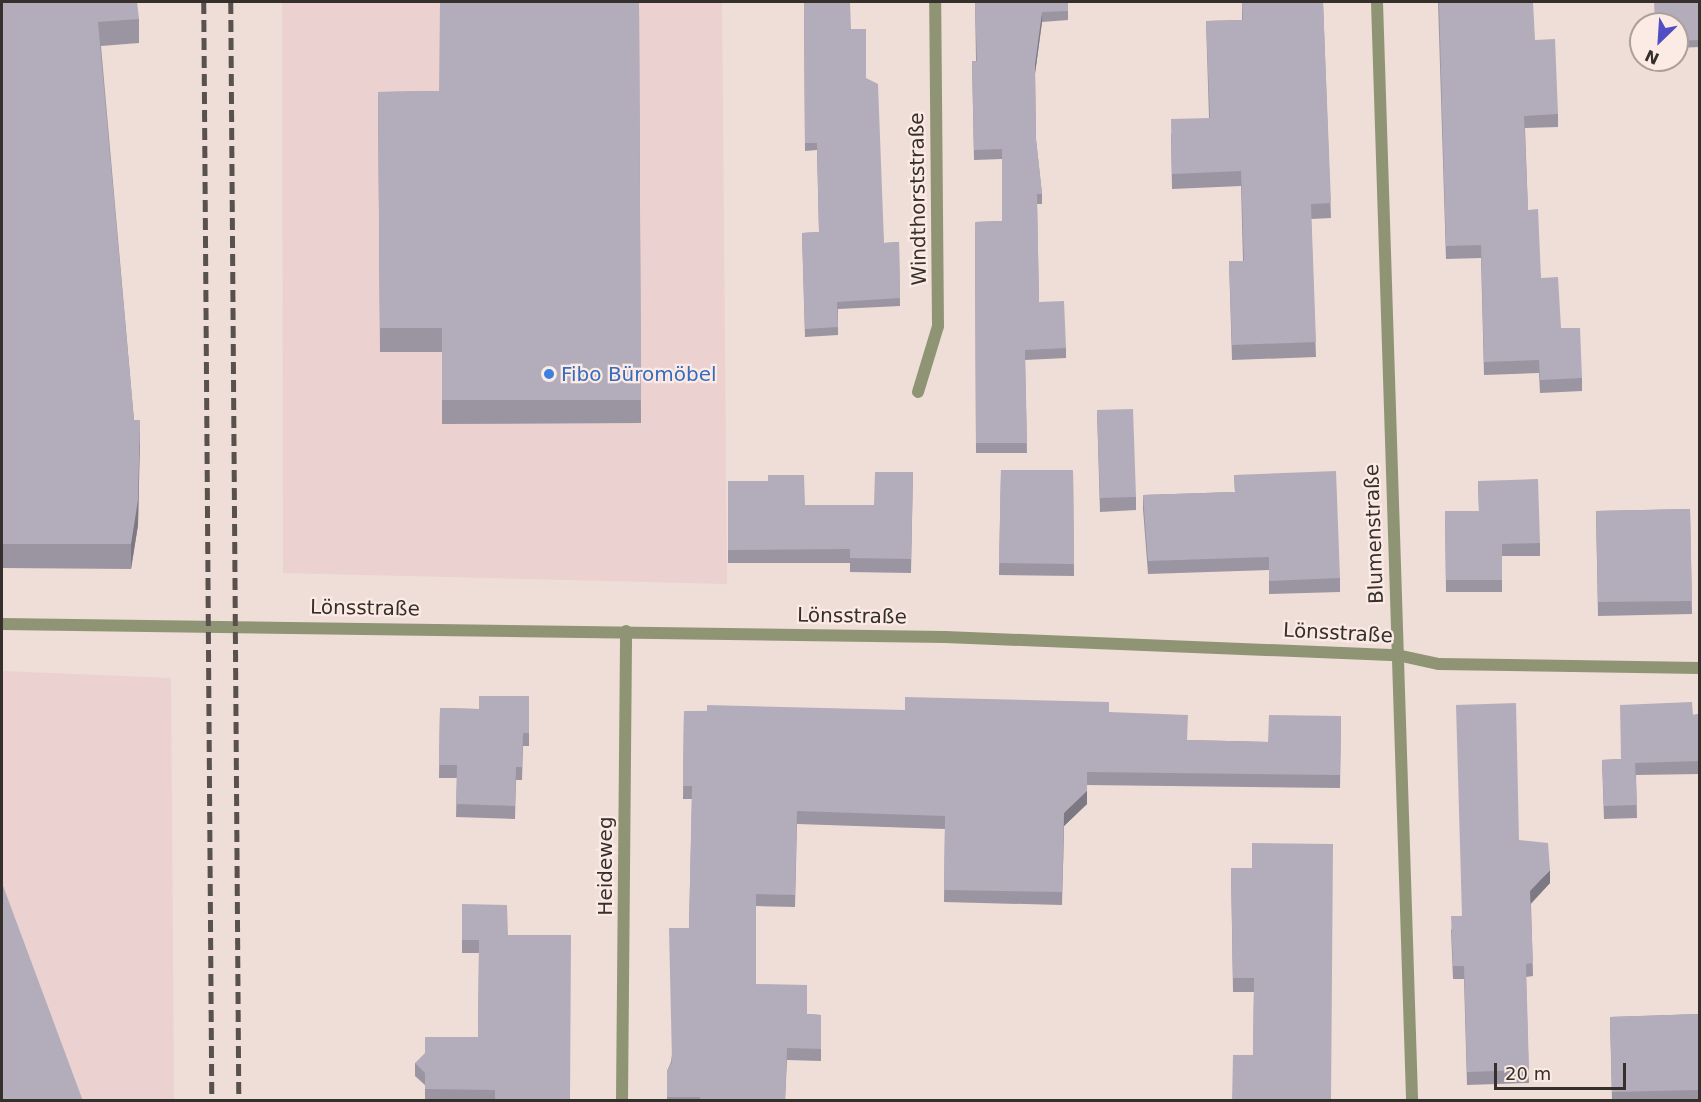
<!DOCTYPE html>
<meta charset="utf-8">
<style>
body{margin:0}
#map{position:relative;width:1701px;height:1102px;overflow:hidden;background:#eeded7;font-family:"DejaVu Sans",sans-serif}
div>[style]{position:absolute}
.commercial>*{inset:0;background:#ebd1d0}
.minor>*{height:12px;margin:-6px;padding:0 6px;transform-origin:6px;border-radius:6px;background:#8f9574}
.rail>*{height:4.5px;margin-top:-2.25px;transform-origin:0;background:repeating-linear-gradient(90deg,#59514d 0 12px,transparent 0 18px)}
.wall>*{inset:0;background:#9a95a1}
.shaded-wall>*{inset:0;background:#7d7983}
.building>*{inset:0;background:#b3adbb}
.dots>*{width:16px;height:16px;translate:-50% -50%;box-sizing:border-box;border:3px solid #fbebe4;border-radius:50%}
span{translate:-50% -50%;white-space:nowrap;text-align:center;line-height:1.15;-webkit-text-stroke:4.5px #fbebe4;paint-order:stroke}
.street-label{font-size:20px;color:#36302d}
.shop-label{font-size:20px;color:#366cbe}
.left{translate:0 -50%;text-align:left}
.frame{position:absolute;inset:0;border:3px solid #36302d;pointer-events:none}
.north{position:absolute;left:1629px;top:12px;width:60px;height:60px;box-sizing:border-box;background:#fbebe4;border:2px solid #aca09b;border-radius:50%;rotate:205deg;font-size:16px;font-weight:700;line-height:24px;text-align:center;color:#36302d}
.north::after{content:'';display:block;margin:auto;width:21px;height:27px;background:#514dc4;clip-path:polygon(50% 0,100% 100%,50% 72%,0 100%)}
.scale{position:absolute;left:1494px;top:1063px;width:132px;height:27px;box-sizing:border-box;border:3px solid #36302d;border-top:0;padding-left:8px;font-size:18px;line-height:21px;white-space:nowrap;color:#36302d;-webkit-text-stroke:4px #fbebe4;paint-order:stroke}
</style>
<div id="map">
<div class="commercial">
<div style="clip-path:polygon(282px 2px,722px 2px,727px 584px,283px 573px)"></div>
<div style="clip-path:polygon(2px 671px,171px 678px,174px 1100px,2px 1100px)"></div>
</div>
<div class="minor">
<div style="left:1377px;top:2px;width:1099px;rotate:88.17deg"></div>
<div style="left:918px;top:392px;width:69px;rotate:-73.1deg"></div>
<div style="left:938px;top:326px;width:324px;rotate:-90.5deg"></div>
<div style="left:2px;top:624px;width:943px;rotate:0.79deg"></div>
<div style="left:945px;top:637px;width:452px;rotate:2.3deg"></div>
<div style="left:1397px;top:655px;width:43px;rotate:12.1deg"></div>
<div style="left:1439px;top:664px;width:261px;rotate:0.9deg"></div>
<div style="left:622px;top:1100px;width:469px;rotate:-89.5deg"></div>
</div>
<div class="rail">
<div style="left:204px;top:2px;width:1098px;rotate:89.58deg"></div>
<div style="left:231px;top:2px;width:1098px;rotate:89.58deg"></div>
</div>
<div class="wall">
<div style="clip-path:polygon(2px 2px,139px 19px,139px 43px,101px 46px,134px 420px,140px 445px,138px 525px,131px 569px,2px 568px)"></div>
<div style="clip-path:polygon(639px 2px,641px 423px,442px 424px,442px 352px,380px 352px,378px 92px,439px 91px)"></div>
<div style="clip-path:polygon(804px 2px,851px 29px,866px 78px,884px 243px,899px 242px,900px 306px,838px 309px,838px 335px,805px 337px,802px 233px,819px 232px,817px 150px,805px 151px)"></div>
<div style="clip-path:polygon(975px 2px,1068px 2px,1068px 20px,1042px 22px,1035px 73px,1036px 139px,1042px 194px,1042px 204px,1037px 204px,1039px 302px,1066px 348px,1066px 358px,1025px 360px,1027px 453px,976px 453px,975px 222px,1002px 221px,1002px 159px,974px 160px,972px 61px,976px 61px)"></div>
<div style="clip-path:polygon(1242px 2px,1323px 2px,1331px 218px,1311px 219px,1316px 357px,1232px 360px,1229px 261px,1243px 261px,1241px 186px,1172px 189px,1171px 134px,1209px 118px,1206px 21px,1242px 20px)"></div>
<div style="clip-path:polygon(1438px 2px,1535px 40px,1558px 114px,1558px 127px,1525px 128px,1528px 210px,1541px 278px,1561px 328px,1582px 378px,1582px 391px,1540px 393px,1539px 373px,1484px 375px,1481px 258px,1446px 259px)"></div>
<div style="clip-path:polygon(1700px 2px,1700px 47px,1677px 48px,1677px 24px)"></div>
<div style="clip-path:polygon(1097px 410px,1136px 497px,1136px 510px,1100px 512px)"></div>
<div style="clip-path:polygon(1001px 470px,1073px 470px,1074px 576px,999px 575px)"></div>
<div style="clip-path:polygon(913px 472px,911px 573px,850px 572px,850px 563px,728px 563px,728px 481px,805px 505px,874px 505px)"></div>
<div style="clip-path:polygon(1234px 475px,1340px 578px,1340px 592px,1269px 594px,1269px 570px,1148px 574px,1143px 509px,1143px 495px,1235px 492px)"></div>
<div style="clip-path:polygon(1478px 481px,1540px 543px,1540px 556px,1502px 556px,1502px 592px,1446px 592px,1445px 511px,1479px 511px)"></div>
<div style="clip-path:polygon(1690px 509px,1692px 614px,1598px 616px,1596px 511px)"></div>
<div style="clip-path:polygon(529px 696px,529px 746px,523px 746px,522px 780px,516px 780px,515px 819px,456px 817px,457px 778px,439px 778px,440px 708px,479px 709px)"></div>
<div style="clip-path:polygon(905px 710px,1109px 712px,1187px 740px,1268px 742px,1341px 716px,1340px 788px,1087px 785px,1087px 804px,1064px 826px,1062px 905px,944px 902px,945px 829px,797px 824px,795px 907px,756px 906px,756px 984px,807px 1014px,821px 1015px,821px 1061px,787px 1060px,785px 1101px,667px 1101px,667px 1071px,671px 1062px,689px 928px,692px 799px,683px 799px,684px 711px)"></div>
<div style="clip-path:polygon(1700px 714px,1700px 774px,1636px 775px,1637px 818px,1604px 819px,1602px 760px,1621px 759px,1693px 715px)"></div>
<div style="clip-path:polygon(1519px 840px,1550px 883px,1531px 904px,1533px 976px,1526px 977px,1529px 1083px,1467px 1085px,1464px 979px,1453px 979px,1451px 930px)"></div>
<div style="clip-path:polygon(1231px 868px,1331px 1101px,1253px 1055px,1254px 992px,1233px 992px)"></div>
<div style="clip-path:polygon(462px 904px,508px 935px,570px 1101px,425px 1101px,425px 1085px,415px 1076px,415px 1063px,478px 1037px,479px 953px,462px 953px)"></div>
<div style="clip-path:polygon(1700px 1014px,1700px 1101px,1612px 1101px,1610px 1017px)"></div>
</div>
<div class="shaded-wall">
<div style="clip-path:polygon(1042px 12px,1042px 22px,1035px 74px,1035px 64px)"></div>
<div style="clip-path:polygon(140px 420px,138px 525px,131px 569px,131px 544px)"></div>
<div style="clip-path:polygon(1087px 772px,1087px 804px,1064px 826px,1062px 905px,1064px 813px)"></div>
<div style="clip-path:polygon(1550px 870px,1550px 883px,1530px 904px,1530px 891px)"></div>
</div>
<div class="building">
<div style="clip-path:polygon(2px 2px,137px 2px,139px 19px,98px 22px,134px 420px,140px 420px,138px 500px,131px 544px,2px 544px)"></div>
<div style="clip-path:polygon(440px 2px,639px 2px,641px 400px,442px 400px,442px 328px,380px 328px,378px 92px,439px 91px)"></div>
<div style="clip-path:polygon(804px 2px,850px 2px,851px 29px,866px 29px,866px 78px,878px 84px,884px 243px,899px 242px,900px 298px,837px 302px,838px 327px,805px 329px,802px 233px,819px 232px,817px 143px,805px 143px)"></div>
<div style="clip-path:polygon(975px 2px,1068px 2px,1068px 11px,1042px 12px,1035px 64px,1036px 139px,1042px 194px,1037px 194px,1039px 302px,1064px 301px,1066px 348px,1025px 350px,1027px 443px,976px 443px,975px 222px,1002px 221px,1002px 149px,974px 150px,972px 61px,977px 61px)"></div>
<div style="clip-path:polygon(1242px 2px,1323px 2px,1331px 203px,1311px 204px,1316px 342px,1232px 345px,1229px 261px,1244px 261px,1241px 171px,1172px 174px,1171px 119px,1210px 118px,1206px 21px,1243px 20px)"></div>
<div style="clip-path:polygon(1439px 2px,1533px 2px,1535px 40px,1555px 39px,1558px 114px,1524px 116px,1528px 210px,1538px 209px,1541px 278px,1558px 277px,1561px 328px,1580px 328px,1582px 378px,1540px 380px,1539px 360px,1484px 362px,1481px 245px,1446px 246px)"></div>
<div style="clip-path:polygon(1654px 2px,1700px 2px,1700px 40px,1677px 41px,1677px 24px,1655px 24px)"></div>
<div style="clip-path:polygon(1133px 409px,1136px 497px,1100px 498px,1097px 410px)"></div>
<div style="clip-path:polygon(1001px 470px,1073px 470px,1074px 564px,999px 563px)"></div>
<div style="clip-path:polygon(1336px 471px,1340px 578px,1269px 581px,1269px 557px,1148px 561px,1143px 495px,1235px 492px,1234px 475px)"></div>
<div style="clip-path:polygon(875px 472px,913px 472px,911px 559px,850px 558px,850px 549px,728px 550px,728px 481px,768px 481px,768px 475px,804px 475px,805px 505px,874px 505px)"></div>
<div style="clip-path:polygon(1538px 479px,1540px 543px,1502px 544px,1502px 580px,1446px 580px,1445px 511px,1479px 511px,1478px 481px)"></div>
<div style="clip-path:polygon(1690px 509px,1692px 601px,1598px 602px,1596px 511px)"></div>
<div style="clip-path:polygon(479px 696px,529px 696px,529px 733px,523px 733px,522px 767px,516px 767px,515px 806px,456px 804px,457px 765px,439px 765px,440px 708px,479px 709px)"></div>
<div style="clip-path:polygon(905px 697px,1109px 702px,1109px 712px,1188px 715px,1187px 740px,1268px 742px,1269px 715px,1341px 716px,1340px 775px,1087px 772px,1087px 791px,1064px 813px,1062px 892px,944px 890px,945px 816px,797px 811px,795px 895px,756px 894px,756px 984px,807px 985px,807px 1014px,821px 1015px,821px 1049px,787px 1048px,785px 1101px,700px 1101px,700px 1097px,667px 1097px,667px 1071px,672px 1062px,669px 928px,689px 928px,692px 786px,683px 786px,684px 711px,707px 711px,707px 705px,905px 710px)"></div>
<div style="clip-path:polygon(1692px 702px,1693px 715px,1700px 714px,1700px 761px,1635px 763px,1637px 805px,1604px 806px,1602px 760px,1621px 759px,1620px 705px)"></div>
<div style="clip-path:polygon(1516px 703px,1519px 840px,1548px 843px,1550px 870px,1530px 891px,1533px 963px,1526px 964px,1529px 1070px,1467px 1072px,1464px 966px,1453px 966px,1451px 916px,1462px 916px,1456px 705px)"></div>
<div style="clip-path:polygon(1252px 843px,1333px 844px,1331px 1101px,1232px 1101px,1233px 1055px,1253px 1055px,1254px 978px,1233px 978px,1231px 868px,1252px 868px)"></div>
<div style="clip-path:polygon(2px 883px,83px 1101px,2px 1101px)"></div>
<div style="clip-path:polygon(462px 904px,507px 905px,508px 935px,571px 935px,570px 1101px,495px 1101px,495px 1090px,425px 1089px,425px 1073px,415px 1063px,425px 1053px,425px 1037px,478px 1037px,479px 940px,462px 940px)"></div>
<div style="clip-path:polygon(1700px 1014px,1700px 1090px,1612px 1092px,1610px 1017px)"></div>
</div>
<div class="dots">
<div style="left:549px;top:374px;background:#3f7fe0"></div>
</div>
<div class="street-label">
<span style="left:918px;top:199px;rotate:-91deg">Windthorststraße</span>
<span style="left:1374px;top:534px;rotate:-92deg">Blumenstraße</span>
<span style="left:365px;top:608px;rotate:1deg">Lönsstraße</span>
<span style="left:852px;top:616px;rotate:1deg">Lönsstraße</span>
<span style="left:1338px;top:633px;rotate:3deg">Lönsstraße</span>
<span style="left:605px;top:866px;rotate:-90deg">Heideweg</span>
</div>
<div class="shop-label">
<span class="left" style="left:561px;top:374px">Fibo Büromöbel</span>
</div>
<div class="frame"></div>
<div class="north">N</div>
<div class="scale">20 m</div>
</div>
